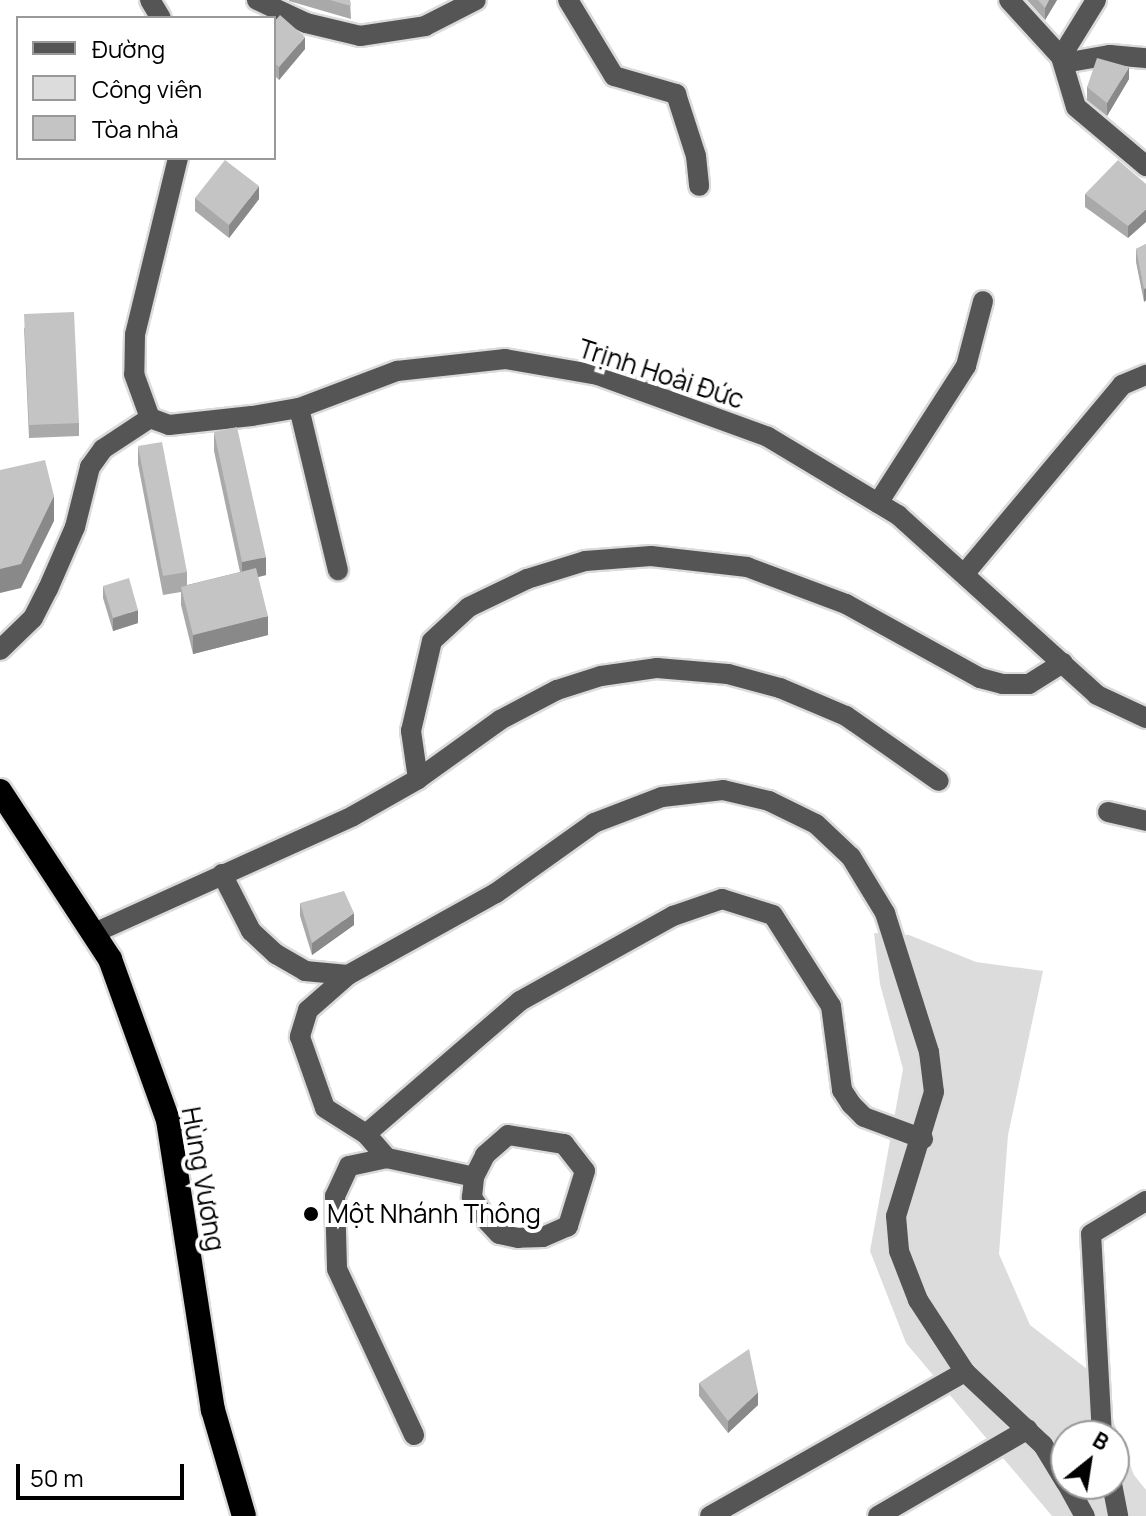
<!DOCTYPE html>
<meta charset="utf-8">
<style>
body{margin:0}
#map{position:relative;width:1146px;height:1516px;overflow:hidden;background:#fff;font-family:Manrope,sans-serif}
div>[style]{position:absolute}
.green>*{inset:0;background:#dcdcdc}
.roads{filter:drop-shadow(2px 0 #dbdbdb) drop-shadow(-2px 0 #dbdbdb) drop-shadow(0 2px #dbdbdb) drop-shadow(0 -2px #dbdbdb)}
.minor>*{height:20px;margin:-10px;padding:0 10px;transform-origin:10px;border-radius:10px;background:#555}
.highway>*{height:24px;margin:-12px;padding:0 12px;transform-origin:12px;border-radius:12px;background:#000}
.wall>*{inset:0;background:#a9a9a9}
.shaded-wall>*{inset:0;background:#898989}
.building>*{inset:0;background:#c4c4c4}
.dots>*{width:22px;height:22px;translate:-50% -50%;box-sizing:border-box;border:4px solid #fff;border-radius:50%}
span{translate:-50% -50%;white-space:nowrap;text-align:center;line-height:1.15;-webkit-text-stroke:8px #fff;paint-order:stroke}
.street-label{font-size:26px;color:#000}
.poi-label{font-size:26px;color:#000}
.left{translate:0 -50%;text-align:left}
.legend{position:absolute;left:16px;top:16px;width:260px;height:144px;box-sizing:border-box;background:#fff;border:2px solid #999;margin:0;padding:10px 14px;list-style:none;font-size:24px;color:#000}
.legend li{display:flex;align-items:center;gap:16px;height:40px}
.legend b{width:40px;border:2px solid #999}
.north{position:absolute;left:1050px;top:1420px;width:80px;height:80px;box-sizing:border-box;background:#fff;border:2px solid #999;border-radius:50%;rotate:30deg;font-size:22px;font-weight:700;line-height:32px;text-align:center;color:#000}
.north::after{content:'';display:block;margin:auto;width:28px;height:36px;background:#000;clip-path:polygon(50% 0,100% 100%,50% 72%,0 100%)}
.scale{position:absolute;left:16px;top:1464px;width:168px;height:36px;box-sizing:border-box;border:4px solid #000;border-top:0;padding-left:10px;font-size:24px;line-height:28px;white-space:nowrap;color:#000;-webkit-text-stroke:6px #fff;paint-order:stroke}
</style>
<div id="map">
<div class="green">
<div style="clip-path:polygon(evenodd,874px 933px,909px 935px,976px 962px,1043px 971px,1008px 1135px,999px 1254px,1030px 1325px,1096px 1376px,1134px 1475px,1146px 1490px,1146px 1516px,1052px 1516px,906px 1343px,870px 1251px,903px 1069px,880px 984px,874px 933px,1066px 1436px,1114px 1436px,1114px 1484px,1066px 1484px,1066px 1436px)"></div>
</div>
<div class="roads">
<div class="minor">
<div style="left:150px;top:0;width:21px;rotate:59deg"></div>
<div style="left:257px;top:0;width:54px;rotate:25.1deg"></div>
<div style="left:306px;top:23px;width:56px;rotate:13.5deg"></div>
<div style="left:360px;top:36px;width:66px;rotate:-8.7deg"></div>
<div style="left:425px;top:26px;width:57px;rotate:-27deg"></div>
<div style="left:568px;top:0;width:89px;rotate:58.8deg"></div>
<div style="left:614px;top:76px;width:65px;rotate:16.2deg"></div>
<div style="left:676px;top:94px;width:65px;rotate:72.1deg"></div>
<div style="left:696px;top:156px;width:30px;rotate:84deg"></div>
<div style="left:1009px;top:0;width:77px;rotate:47.6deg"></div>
<div style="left:1061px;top:57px;width:52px;rotate:73.3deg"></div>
<div style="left:1076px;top:107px;width:92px;rotate:40.1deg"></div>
<div style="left:1061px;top:57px;width:67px;rotate:-58.4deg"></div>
<div style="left:1064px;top:63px;width:47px;rotate:-9.9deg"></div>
<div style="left:1110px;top:55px;width:36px;rotate:5deg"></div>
<div style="left:178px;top:158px;width:182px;rotate:103.7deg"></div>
<div style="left:135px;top:335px;width:39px;rotate:91deg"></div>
<div style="left:134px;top:374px;width:47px;rotate:70deg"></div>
<div style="left:150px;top:418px;width:20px;rotate:20deg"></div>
<div style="left:169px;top:425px;width:83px;rotate:-6.2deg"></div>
<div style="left:252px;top:416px;width:48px;rotate:-9.7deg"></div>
<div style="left:299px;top:408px;width:105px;rotate:-20.7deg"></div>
<div style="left:397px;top:371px;width:109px;rotate:-6.3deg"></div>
<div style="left:505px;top:359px;width:94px;rotate:9.8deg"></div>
<div style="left:598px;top:375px;width:181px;rotate:20deg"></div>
<div style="left:768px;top:437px;width:152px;rotate:31deg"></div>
<div style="left:898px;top:515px;width:268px;rotate:42.1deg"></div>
<div style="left:1097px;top:695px;width:54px;rotate:25.1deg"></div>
<div style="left:299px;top:408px;width:167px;rotate:76.5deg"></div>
<div style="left:878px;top:503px;width:163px;rotate:-57.3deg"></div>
<div style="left:966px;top:366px;width:67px;rotate:-75.3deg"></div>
<div style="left:965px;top:573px;width:245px;rotate:-50.1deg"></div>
<div style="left:1122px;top:385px;width:26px;rotate:-23deg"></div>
<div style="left:0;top:650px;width:46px;rotate:-44.1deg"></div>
<div style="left:33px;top:618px;width:33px;rotate:-63deg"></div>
<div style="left:48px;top:589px;width:68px;rotate:-66.5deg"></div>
<div style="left:75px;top:527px;width:62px;rotate:-76deg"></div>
<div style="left:90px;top:467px;width:22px;rotate:-54deg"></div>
<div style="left:103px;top:449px;width:56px;rotate:-33.4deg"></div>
<div style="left:418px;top:779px;width:49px;rotate:-98.3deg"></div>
<div style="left:411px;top:731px;width:92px;rotate:-76.9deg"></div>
<div style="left:432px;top:641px;width:50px;rotate:-42.6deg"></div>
<div style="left:469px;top:607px;width:64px;rotate:-25.8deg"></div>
<div style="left:527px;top:579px;width:61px;rotate:-17.2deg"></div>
<div style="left:585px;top:561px;width:66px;rotate:-4.3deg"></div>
<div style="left:651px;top:556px;width:97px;rotate:6.5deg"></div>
<div style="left:747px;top:567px;width:106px;rotate:20.5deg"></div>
<div style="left:846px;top:604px;width:153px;rotate:28.9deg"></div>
<div style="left:980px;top:678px;width:23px;rotate:15deg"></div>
<div style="left:1002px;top:684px;width:27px"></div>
<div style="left:1029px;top:684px;width:40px;rotate:-32deg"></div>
<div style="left:1108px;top:812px;width:39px;rotate:13deg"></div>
<div style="left:222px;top:874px;width:64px;rotate:63deg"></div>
<div style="left:251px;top:931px;width:34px;rotate:43deg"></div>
<div style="left:276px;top:954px;width:34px;rotate:30deg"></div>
<div style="left:305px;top:971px;width:43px;rotate:5.3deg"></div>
<div style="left:348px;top:975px;width:169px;rotate:-29deg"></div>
<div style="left:496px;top:893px;width:120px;rotate:-35.5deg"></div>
<div style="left:594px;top:823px;width:73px;rotate:-20.9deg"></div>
<div style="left:662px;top:797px;width:61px;rotate:-6.5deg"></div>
<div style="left:723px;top:790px;width:47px;rotate:13.4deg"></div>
<div style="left:769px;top:801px;width:52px;rotate:26.1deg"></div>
<div style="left:816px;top:824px;width:48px;rotate:43.3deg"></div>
<div style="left:851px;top:857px;width:66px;rotate:58.7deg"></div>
<div style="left:885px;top:913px;width:146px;rotate:72.4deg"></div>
<div style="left:929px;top:1052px;width:40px;rotate:82.9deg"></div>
<div style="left:934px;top:1092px;width:130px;rotate:107deg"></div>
<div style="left:896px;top:1216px;width:35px;rotate:85deg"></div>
<div style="left:899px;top:1251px;width:53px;rotate:68.8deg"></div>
<div style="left:918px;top:1300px;width:86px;rotate:56.9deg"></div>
<div style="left:965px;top:1372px;width:107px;rotate:43.1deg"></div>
<div style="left:1043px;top:1445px;width:44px;rotate:58.8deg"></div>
<div style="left:92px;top:934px;width:286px;rotate:-24.3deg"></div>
<div style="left:353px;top:816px;width:75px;rotate:-29.6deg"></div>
<div style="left:418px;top:779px;width:101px;rotate:-35.7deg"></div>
<div style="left:500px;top:720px;width:64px;rotate:-27.8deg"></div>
<div style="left:557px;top:690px;width:46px;rotate:-17.7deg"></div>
<div style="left:601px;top:676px;width:57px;rotate:-8.1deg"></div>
<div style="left:657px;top:668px;width:71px;rotate:4.8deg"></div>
<div style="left:728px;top:674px;width:54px;rotate:15.1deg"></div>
<div style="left:780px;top:688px;width:72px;rotate:23deg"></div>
<div style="left:846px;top:716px;width:113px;rotate:35deg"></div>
<div style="left:348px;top:975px;width:53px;rotate:138.8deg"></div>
<div style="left:308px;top:1010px;width:28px;rotate:107deg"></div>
<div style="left:300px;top:1037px;width:75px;rotate:70.6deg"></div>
<div style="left:325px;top:1108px;width:49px;rotate:32.4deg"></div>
<div style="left:366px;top:1134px;width:203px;rotate:-40.8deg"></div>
<div style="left:520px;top:1001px;width:175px;rotate:-29.1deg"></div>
<div style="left:673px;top:916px;width:52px;rotate:-19.1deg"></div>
<div style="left:722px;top:899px;width:53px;rotate:17.4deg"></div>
<div style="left:773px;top:915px;width:108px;rotate:57.5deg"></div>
<div style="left:831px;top:1006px;width:85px;rotate:82.5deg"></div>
<div style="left:842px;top:1090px;width:17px;rotate:57deg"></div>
<div style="left:851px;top:1104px;width:18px;rotate:45deg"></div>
<div style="left:864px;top:1117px;width:63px;rotate:20.4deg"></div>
<div style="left:366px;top:1134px;width:32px;rotate:49deg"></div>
<div style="left:387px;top:1158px;width:39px;rotate:168deg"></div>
<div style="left:349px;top:1166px;width:33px;rotate:115deg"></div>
<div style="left:335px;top:1196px;width:73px;rotate:88.4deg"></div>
<div style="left:337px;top:1269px;width:183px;rotate:65.1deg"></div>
<div style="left:508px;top:1135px;width:57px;rotate:9.1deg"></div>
<div style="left:564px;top:1144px;width:34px;rotate:52deg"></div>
<div style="left:585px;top:1171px;width:58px;rotate:107.2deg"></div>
<div style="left:568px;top:1226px;width:27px;rotate:156deg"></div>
<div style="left:543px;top:1237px;width:25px;rotate:178deg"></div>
<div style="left:518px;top:1238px;width:19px;rotate:-168deg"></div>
<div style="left:499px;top:1234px;width:16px;rotate:-133deg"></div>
<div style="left:488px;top:1222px;width:30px;rotate:-123deg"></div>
<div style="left:472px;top:1197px;width:20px;rotate:-84deg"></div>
<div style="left:474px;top:1177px;width:25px;rotate:-63deg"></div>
<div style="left:485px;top:1155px;width:30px;rotate:-41deg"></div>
<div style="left:387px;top:1158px;width:89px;rotate:12.3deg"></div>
<div style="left:1102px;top:1436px;width:202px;rotate:-93.1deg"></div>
<div style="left:1091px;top:1234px;width:64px;rotate:-31deg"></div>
<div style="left:1067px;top:1484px;width:37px;rotate:61deg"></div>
<div style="left:1112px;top:1484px;width:33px;rotate:79deg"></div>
<div style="left:710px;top:1516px;width:293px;rotate:-29.5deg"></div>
<div style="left:878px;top:1516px;width:173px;rotate:-30.1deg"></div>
</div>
<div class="highway">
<div style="left:0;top:791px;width:201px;rotate:56.8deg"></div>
<div style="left:110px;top:959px;width:171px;rotate:70.2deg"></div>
<div style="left:168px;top:1120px;width:293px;rotate:81.2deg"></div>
<div style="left:213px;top:1410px;width:110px;rotate:73.7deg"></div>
</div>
</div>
<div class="wall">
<div style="clip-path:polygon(289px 0,350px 0,351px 19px,289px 1px)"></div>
<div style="clip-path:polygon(1027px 0,1057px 0,1045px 20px)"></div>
<div style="clip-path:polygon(274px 22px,305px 49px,279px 80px,274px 75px)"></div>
<div style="clip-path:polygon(1129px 79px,1107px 116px,1087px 100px,1087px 87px)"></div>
<div style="clip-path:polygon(1146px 184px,1128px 238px,1085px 207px,1085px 194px)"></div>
<div style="clip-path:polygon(195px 198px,259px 199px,229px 238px,195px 211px)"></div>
<div style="clip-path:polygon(1146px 244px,1146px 300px,1144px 302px,1136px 262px,1136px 249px)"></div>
<div style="clip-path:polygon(24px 327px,79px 423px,79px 436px,29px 438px)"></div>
<div style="clip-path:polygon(214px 432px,266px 575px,258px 577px,268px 635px,193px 654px,181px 605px,181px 592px,163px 595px,138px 464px,138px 446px,187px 572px,187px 585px,240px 572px,214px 451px)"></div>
<div style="clip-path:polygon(103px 586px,138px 623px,113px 631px,103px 598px)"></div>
<div style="clip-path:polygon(300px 903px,354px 925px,312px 955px,300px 916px)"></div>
<div style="clip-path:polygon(699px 1383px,758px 1405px,728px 1433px,699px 1396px)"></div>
</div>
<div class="shaded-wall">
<div style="clip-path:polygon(1049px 0,1057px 0,1045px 20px,1045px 8px)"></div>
<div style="clip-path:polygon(305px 37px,305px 49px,279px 80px,279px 67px)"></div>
<div style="clip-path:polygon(1129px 67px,1129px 79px,1107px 116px,1107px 103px)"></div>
<div style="clip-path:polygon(259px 186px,259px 199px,229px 238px,229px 225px)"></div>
<div style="clip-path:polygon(1146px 209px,1146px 222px,1128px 238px,1128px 226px)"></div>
<div style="clip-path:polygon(1146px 288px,1146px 300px,1144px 302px,1144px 289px)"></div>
<div style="clip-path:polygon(54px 496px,54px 521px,21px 588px,0 593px,0 569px)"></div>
<div style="clip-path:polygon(266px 557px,266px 575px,242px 581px,242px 562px)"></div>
<div style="clip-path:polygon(138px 610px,138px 623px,113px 631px,113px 618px)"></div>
<div style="clip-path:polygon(268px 616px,268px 635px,193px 654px,193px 635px)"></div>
<div style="clip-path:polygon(354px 913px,354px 925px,312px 955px,312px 943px)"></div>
<div style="clip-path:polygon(758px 1392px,758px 1405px,728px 1433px,728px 1421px)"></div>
</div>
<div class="building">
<div style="clip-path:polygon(330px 0,350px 0,351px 6px)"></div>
<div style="clip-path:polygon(1038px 0,1049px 0,1045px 8px)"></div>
<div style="clip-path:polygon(280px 15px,305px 37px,279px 67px,274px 63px,274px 22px)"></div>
<div style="clip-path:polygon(1097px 58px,1129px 67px,1107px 103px,1087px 87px)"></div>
<div style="clip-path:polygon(225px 160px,259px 186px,229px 225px,195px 198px)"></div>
<div style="clip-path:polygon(1118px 160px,1146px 184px,1146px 209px,1128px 226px,1085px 194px)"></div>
<div style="clip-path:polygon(1146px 244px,1146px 288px,1144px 289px,1136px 249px)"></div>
<div style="clip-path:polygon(74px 312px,79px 423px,29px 425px,24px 314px)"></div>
<div style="clip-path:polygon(237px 427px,266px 557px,242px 562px,214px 432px)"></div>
<div style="clip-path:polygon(162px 442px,187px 572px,163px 576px,138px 446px)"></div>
<div style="clip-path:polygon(45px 460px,54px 496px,21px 564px,0 569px,0 470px)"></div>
<div style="clip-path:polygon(256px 568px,268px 616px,193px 635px,181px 587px)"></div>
<div style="clip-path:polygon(129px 578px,138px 610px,113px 618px,103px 586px)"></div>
<div style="clip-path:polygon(344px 891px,354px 913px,312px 943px,300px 903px)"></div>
<div style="clip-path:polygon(749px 1349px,758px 1392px,728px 1421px,699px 1383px)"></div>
</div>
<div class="dots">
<div style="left:311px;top:1214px;background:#000"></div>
</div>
<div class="street-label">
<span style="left:661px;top:374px;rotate:18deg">Trịnh Hoài Đức</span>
<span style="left:203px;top:1179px;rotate:80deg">Hùng Vương</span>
</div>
<div class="poi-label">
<span class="left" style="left:327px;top:1214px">Một Nhánh Thông</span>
</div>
<ul class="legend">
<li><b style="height:10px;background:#555"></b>Đường</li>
<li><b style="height:22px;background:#dcdcdc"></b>Công viên</li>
<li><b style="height:22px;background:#c4c4c4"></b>Tòa nhà</li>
</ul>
<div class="north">B</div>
<div class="scale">50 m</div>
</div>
